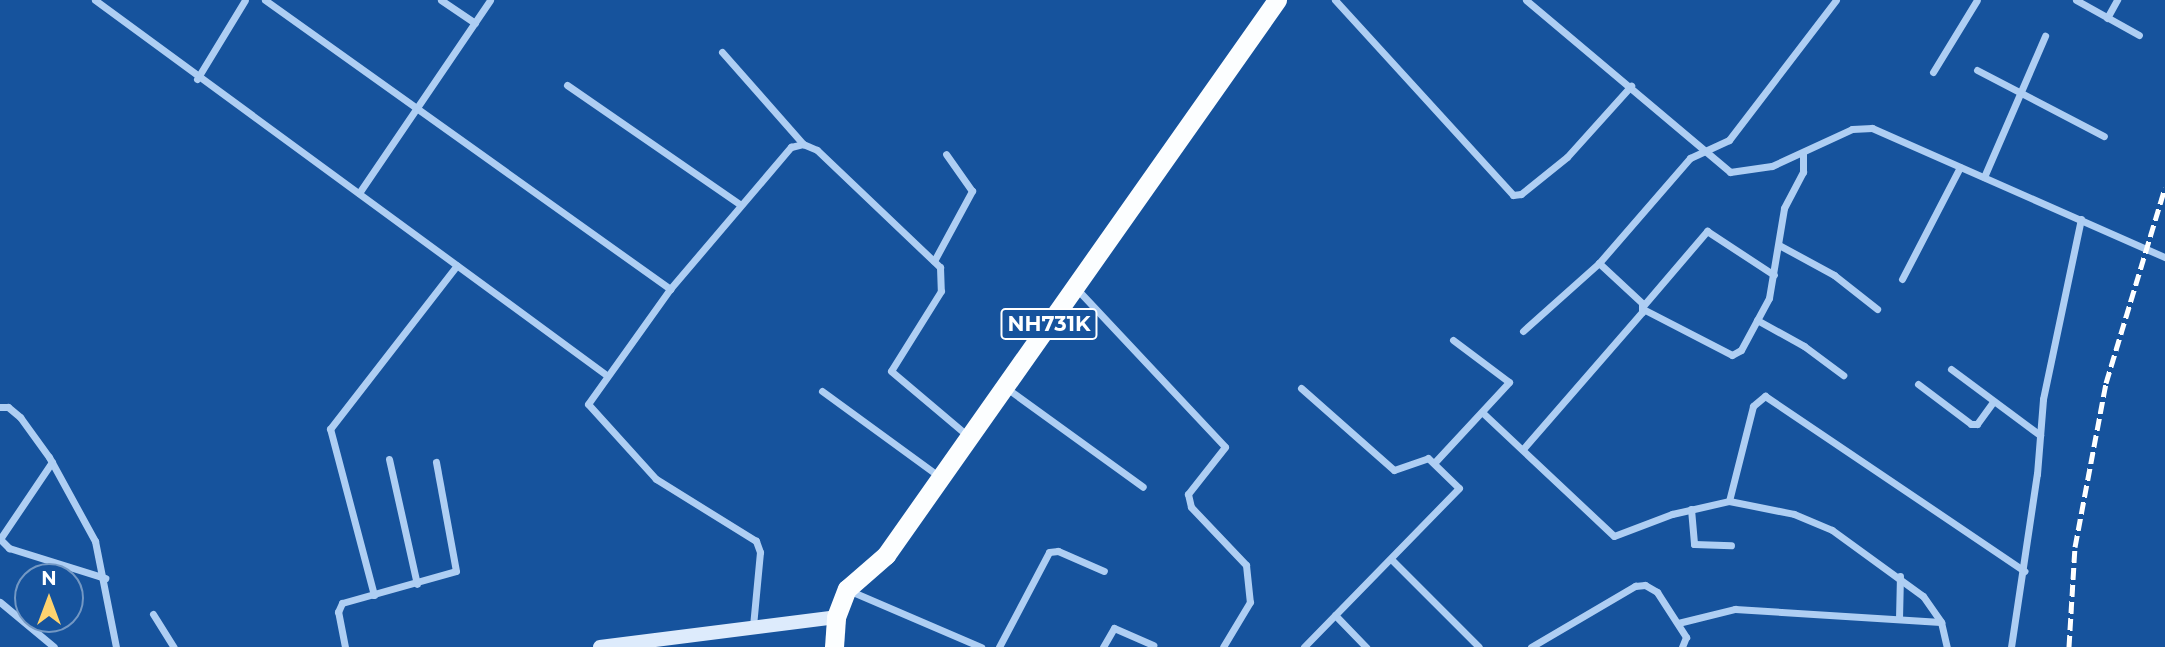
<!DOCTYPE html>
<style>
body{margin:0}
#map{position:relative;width:2165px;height:647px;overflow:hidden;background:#16539d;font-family:Montserrat,sans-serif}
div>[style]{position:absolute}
.minor>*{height:7px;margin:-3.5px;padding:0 3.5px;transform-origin:3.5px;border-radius:3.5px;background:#aecef3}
.secondary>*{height:14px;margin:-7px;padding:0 7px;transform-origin:7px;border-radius:7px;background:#ddebfc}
.trunk>*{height:19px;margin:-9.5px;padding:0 9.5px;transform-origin:9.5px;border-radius:9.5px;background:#fcfeff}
.rail>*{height:5px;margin-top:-2.5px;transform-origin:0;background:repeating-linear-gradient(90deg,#fff 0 12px,transparent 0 17px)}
span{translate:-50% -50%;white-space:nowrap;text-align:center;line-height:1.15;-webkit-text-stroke:6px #16539d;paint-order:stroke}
.shield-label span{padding:2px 5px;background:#16539d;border:2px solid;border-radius:5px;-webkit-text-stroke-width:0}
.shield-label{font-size:21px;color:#fff;font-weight:700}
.north{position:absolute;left:14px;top:563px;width:70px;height:70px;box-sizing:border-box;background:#16539d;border:2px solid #7398c4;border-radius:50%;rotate:0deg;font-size:19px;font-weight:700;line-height:28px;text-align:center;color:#fff}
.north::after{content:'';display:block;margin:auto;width:24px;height:32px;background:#ffd36f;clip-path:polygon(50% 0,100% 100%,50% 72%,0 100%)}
</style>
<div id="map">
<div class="minor">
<div style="left:95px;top:0;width:632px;rotate:36.25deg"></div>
<div style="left:265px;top:0;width:498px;rotate:35.5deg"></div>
<div style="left:441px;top:0;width:41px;rotate:34.1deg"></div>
<div style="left:1335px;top:0;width:264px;rotate:47.6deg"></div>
<div style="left:1513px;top:195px;width:8px;rotate:-7deg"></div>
<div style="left:1521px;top:194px;width:59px;rotate:-38.8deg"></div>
<div style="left:1567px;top:157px;width:96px;rotate:-48deg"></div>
<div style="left:1526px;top:0;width:267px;rotate:40.1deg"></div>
<div style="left:1730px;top:172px;width:42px;rotate:-8.1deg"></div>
<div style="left:1772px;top:166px;width:88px;rotate:-24.8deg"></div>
<div style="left:1852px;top:129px;width:20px;rotate:-3deg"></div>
<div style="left:1872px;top:128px;width:320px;rotate:23.8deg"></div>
<div style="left:2076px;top:0;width:72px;rotate:29.1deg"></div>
<div style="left:2107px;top:18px;width:21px;rotate:-61deg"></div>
<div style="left:722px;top:52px;width:123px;rotate:48.6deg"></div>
<div style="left:1977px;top:70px;width:143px;rotate:27.5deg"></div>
<div style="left:1933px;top:72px;width:84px;rotate:-58.6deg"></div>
<div style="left:197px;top:79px;width:92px;rotate:-58.7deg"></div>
<div style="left:567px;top:85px;width:211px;rotate:34.6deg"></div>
<div style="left:1984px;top:177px;width:154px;rotate:-66.6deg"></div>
<div style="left:359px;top:193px;width:233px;rotate:-55.8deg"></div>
<div style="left:1779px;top:245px;width:63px;rotate:28.6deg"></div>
<div style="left:1834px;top:275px;width:55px;rotate:38.3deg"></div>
<div style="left:934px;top:261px;width:80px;rotate:-61.5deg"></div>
<div style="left:972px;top:191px;width:45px;rotate:-125.1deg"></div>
<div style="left:1902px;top:279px;width:126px;rotate:-62.6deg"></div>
<div style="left:1075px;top:287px;width:219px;rotate:46.8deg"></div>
<div style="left:1225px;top:447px;width:60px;rotate:128.2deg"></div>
<div style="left:1188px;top:494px;width:13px;rotate:77deg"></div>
<div style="left:1191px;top:507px;width:80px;rotate:46.5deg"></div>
<div style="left:1246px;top:565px;width:37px;rotate:84deg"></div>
<div style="left:1250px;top:602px;width:52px;rotate:121deg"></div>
<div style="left:1643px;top:306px;width:99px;rotate:-49.5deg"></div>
<div style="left:1707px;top:231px;width:80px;rotate:33.3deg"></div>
<div style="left:1643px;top:309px;width:100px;rotate:27.3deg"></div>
<div style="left:1732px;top:355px;width:10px;rotate:-29deg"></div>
<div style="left:1741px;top:350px;width:59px;rotate:-61.7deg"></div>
<div style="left:1769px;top:298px;width:91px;rotate:-80.5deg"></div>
<div style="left:1784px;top:208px;width:41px;rotate:-62.2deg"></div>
<div style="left:1803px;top:172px;width:19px;rotate:-90deg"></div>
<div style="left:1757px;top:320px;width:54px;rotate:29deg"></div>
<div style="left:1804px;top:346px;width:49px;rotate:36.6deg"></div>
<div style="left:1523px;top:331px;width:102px;rotate:-41.8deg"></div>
<div style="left:1599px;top:263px;width:139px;rotate:-49.1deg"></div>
<div style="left:1690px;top:158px;width:43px;rotate:-24.8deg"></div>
<div style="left:1729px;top:140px;width:176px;rotate:-52.6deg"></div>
<div style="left:1951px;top:369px;width:111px;rotate:36.6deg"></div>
<div style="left:1918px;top:384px;width:66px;rotate:37deg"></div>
<div style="left:1971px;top:424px;width:6px"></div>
<div style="left:1977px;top:424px;width:27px;rotate:-54deg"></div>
<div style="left:1005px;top:387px;width:170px;rotate:35.9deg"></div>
<div style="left:1301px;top:388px;width:124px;rotate:41.4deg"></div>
<div style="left:1394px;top:470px;width:36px;rotate:-19deg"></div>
<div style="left:1428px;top:458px;width:43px;rotate:44.1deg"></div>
<div style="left:1459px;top:488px;width:222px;rotate:134.3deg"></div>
<div style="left:822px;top:391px;width:146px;rotate:36.1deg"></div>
<div style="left:0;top:407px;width:8px"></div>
<div style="left:8px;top:407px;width:16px;rotate:40deg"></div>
<div style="left:20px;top:417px;width:49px;rotate:54.1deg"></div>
<div style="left:49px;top:457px;width:96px;rotate:61.3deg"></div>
<div style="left:95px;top:541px;width:108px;rotate:78.8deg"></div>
<div style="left:1484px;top:414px;width:178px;rotate:43.2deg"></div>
<div style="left:1614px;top:536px;width:62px;rotate:-20.8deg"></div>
<div style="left:1672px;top:514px;width:58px;rotate:-12.8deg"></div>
<div style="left:1729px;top:501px;width:66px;rotate:11.3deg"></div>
<div style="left:1794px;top:514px;width:41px;rotate:22.8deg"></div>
<div style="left:1832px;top:530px;width:112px;rotate:36deg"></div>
<div style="left:1923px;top:596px;width:32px;rotate:55deg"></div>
<div style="left:1941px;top:622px;width:26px;rotate:77deg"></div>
<div style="left:1523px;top:449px;width:181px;rotate:-49deg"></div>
<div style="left:1642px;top:312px;width:9px;rotate:-90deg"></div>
<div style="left:1642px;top:303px;width:59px;rotate:-137.1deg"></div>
<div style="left:389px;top:459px;width:128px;rotate:77.4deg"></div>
<div style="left:52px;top:462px;width:93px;rotate:124deg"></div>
<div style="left:0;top:539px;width:13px;rotate:45deg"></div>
<div style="left:9px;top:548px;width:101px;rotate:17.4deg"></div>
<div style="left:1435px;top:462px;width:109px;rotate:-47.2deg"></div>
<div style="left:1509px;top:382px;width:70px;rotate:-143.1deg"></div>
<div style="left:1729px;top:501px;width:98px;rotate:-75.8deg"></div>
<div style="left:1753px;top:406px;width:16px;rotate:-40deg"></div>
<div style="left:1765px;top:396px;width:313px;rotate:34deg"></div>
<div style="left:1691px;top:509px;width:35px;rotate:85deg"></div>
<div style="left:1694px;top:544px;width:37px;rotate:2deg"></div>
<div style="left:1391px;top:559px;width:124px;rotate:45deg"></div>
<div style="left:848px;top:590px;width:145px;rotate:23.2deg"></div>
<div style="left:374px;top:595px;width:172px;rotate:-104.8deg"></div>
<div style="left:330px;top:429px;width:207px;rotate:-52.2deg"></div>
<div style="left:0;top:602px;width:70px;rotate:39.8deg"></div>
<div style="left:153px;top:614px;width:39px;rotate:58deg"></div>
<div style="left:1335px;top:615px;width:45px;rotate:45.9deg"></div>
<div style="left:1899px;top:619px;width:43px;rotate:-88.7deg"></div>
<div style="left:1678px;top:623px;width:59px;rotate:-13.8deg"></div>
<div style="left:1735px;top:609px;width:206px;rotate:3.6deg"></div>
<div style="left:753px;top:626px;width:74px;rotate:-84.6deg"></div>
<div style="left:760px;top:552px;width:12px;rotate:-110deg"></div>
<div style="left:756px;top:541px;width:118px;rotate:-148.2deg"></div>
<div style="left:656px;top:479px;width:101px;rotate:-132.2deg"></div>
<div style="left:588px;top:404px;width:141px;rotate:-54.5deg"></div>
<div style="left:670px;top:289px;width:187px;rotate:-49.6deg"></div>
<div style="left:791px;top:147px;width:12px;rotate:-14deg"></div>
<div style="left:803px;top:144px;width:15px;rotate:23deg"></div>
<div style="left:817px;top:150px;width:170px;rotate:43.6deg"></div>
<div style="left:940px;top:267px;width:24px;rotate:88deg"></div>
<div style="left:941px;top:291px;width:94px;rotate:122deg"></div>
<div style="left:891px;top:371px;width:101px;rotate:40.2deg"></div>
<div style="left:345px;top:647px;width:36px;rotate:-101deg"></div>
<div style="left:338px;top:612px;width:10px;rotate:-66deg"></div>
<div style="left:342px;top:603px;width:118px;rotate:-15.7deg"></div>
<div style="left:456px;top:571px;width:111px;rotate:-100.4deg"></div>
<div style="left:999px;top:647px;width:107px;rotate:-62.2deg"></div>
<div style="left:1049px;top:552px;width:9px;rotate:-6deg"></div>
<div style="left:1058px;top:551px;width:50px;rotate:23.5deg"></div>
<div style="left:1103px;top:647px;width:22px;rotate:-60deg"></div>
<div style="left:1114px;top:628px;width:43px;rotate:23.6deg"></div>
<div style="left:1531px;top:647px;width:121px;rotate:-30.4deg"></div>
<div style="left:1635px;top:586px;width:10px;rotate:-6deg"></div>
<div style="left:1645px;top:585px;width:14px;rotate:30deg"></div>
<div style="left:1657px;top:592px;width:54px;rotate:57.2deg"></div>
<div style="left:1686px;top:637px;width:11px;rotate:112deg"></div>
<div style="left:2011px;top:647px;width:175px;rotate:-81.5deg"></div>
<div style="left:2037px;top:474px;width:75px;rotate:-85.4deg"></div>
<div style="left:2043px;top:399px;width:184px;rotate:-78.1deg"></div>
</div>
<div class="secondary">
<div style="left:600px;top:647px;width:238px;rotate:-7.2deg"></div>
</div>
<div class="trunk">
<div style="left:834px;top:647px;width:30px;rotate:-86deg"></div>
<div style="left:836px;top:617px;width:30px;rotate:-69deg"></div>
<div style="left:847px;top:589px;width:52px;rotate:-41.1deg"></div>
<div style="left:886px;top:555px;width:679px;rotate:-54.84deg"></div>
</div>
<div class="rail">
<div style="left:2069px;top:647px;width:100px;rotate:-86.6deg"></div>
<div style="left:2075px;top:547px;width:167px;rotate:-79.3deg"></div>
<div style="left:2106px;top:383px;width:204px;rotate:-73.2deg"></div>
</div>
<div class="shield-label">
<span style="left:1049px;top:324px">NH731K</span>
</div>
<div class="north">N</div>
</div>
